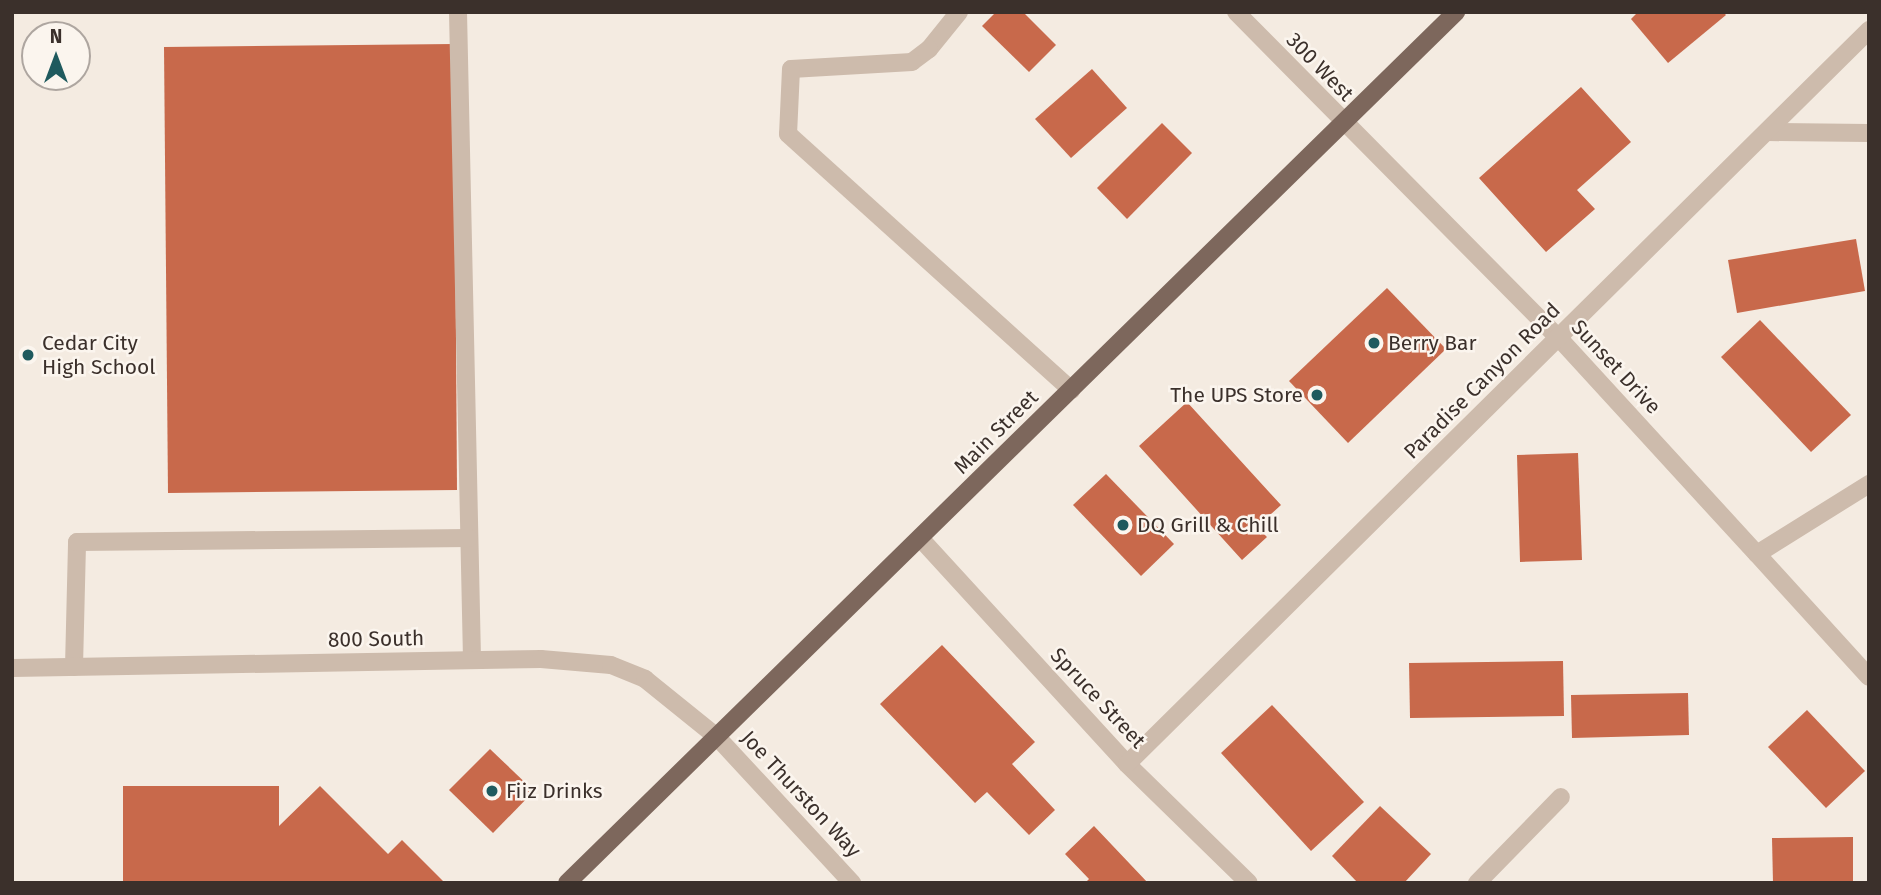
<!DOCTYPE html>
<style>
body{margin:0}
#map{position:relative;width:1881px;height:895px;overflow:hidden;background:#f4ebe1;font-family:"Fira Sans",sans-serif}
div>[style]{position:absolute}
.building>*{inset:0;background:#c8694b}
.minor>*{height:18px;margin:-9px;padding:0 9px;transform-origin:9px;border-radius:9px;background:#cdbbac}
.major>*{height:18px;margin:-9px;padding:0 9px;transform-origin:9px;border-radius:9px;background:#7d675c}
.dots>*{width:19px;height:19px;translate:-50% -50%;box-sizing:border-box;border:4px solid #fbf5ee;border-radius:50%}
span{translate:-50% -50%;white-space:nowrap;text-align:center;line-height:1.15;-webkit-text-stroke:5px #fbf5ee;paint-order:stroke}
.street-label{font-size:21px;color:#3b302b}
.poi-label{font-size:21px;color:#3b302b}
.left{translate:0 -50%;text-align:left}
.right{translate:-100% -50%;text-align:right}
.frame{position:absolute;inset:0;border:14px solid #3b302b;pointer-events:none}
.north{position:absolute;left:21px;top:21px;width:70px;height:70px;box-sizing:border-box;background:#fbf5ee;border:2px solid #aea6a0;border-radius:50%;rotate:0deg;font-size:19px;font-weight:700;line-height:28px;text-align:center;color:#3b302b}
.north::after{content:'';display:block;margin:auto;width:24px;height:32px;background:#1f5a5e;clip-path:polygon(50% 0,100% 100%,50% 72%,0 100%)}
</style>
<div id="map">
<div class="building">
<div style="clip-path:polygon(996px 12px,1023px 12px,1056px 45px,1029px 72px,982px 26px)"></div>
<div style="clip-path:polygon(1638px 12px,1723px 12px,1726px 15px,1668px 63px,1631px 19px)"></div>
<div style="clip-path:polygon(454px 44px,457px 490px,168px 493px,164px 47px)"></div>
<div style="clip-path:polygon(1092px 69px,1127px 108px,1071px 158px,1035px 119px)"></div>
<div style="clip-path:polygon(1581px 87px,1631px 142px,1577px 190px,1595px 209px,1546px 252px,1479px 178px)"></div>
<div style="clip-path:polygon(1162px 123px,1192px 153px,1127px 219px,1097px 188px)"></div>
<div style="clip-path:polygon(1856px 239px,1865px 291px,1737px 313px,1728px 260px)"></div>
<div style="clip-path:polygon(1387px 288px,1446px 349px,1348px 443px,1289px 381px)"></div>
<div style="clip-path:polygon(1760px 320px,1851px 415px,1811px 452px,1721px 357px)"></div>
<div style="clip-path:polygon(1187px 402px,1281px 505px,1257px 527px,1267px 537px,1242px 560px,1139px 446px)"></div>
<div style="clip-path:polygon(1578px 453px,1582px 560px,1520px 562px,1517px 455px)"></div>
<div style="clip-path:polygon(1106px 474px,1174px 544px,1141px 576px,1073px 505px)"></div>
<div style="clip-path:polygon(942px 645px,1035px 742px,1012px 764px,1055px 810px,1029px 835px,987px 792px,975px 803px,880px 704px)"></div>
<div style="clip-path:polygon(1563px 661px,1564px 716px,1410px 718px,1409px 663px)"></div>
<div style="clip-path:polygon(1688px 693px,1689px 735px,1572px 738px,1571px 695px)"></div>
<div style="clip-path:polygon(1272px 705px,1364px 802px,1311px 851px,1221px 753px)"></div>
<div style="clip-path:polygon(1807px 710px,1865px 771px,1826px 808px,1768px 747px)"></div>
<div style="clip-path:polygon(490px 749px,534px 791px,493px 833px,449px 790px)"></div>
<div style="clip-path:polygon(123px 786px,279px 786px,279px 826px,320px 786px,388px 854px,402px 840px,443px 881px,123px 883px)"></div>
<div style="clip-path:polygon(1380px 806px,1431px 854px,1404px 883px,1358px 883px,1332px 856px)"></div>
<div style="clip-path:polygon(1094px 826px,1148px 883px,1085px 883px,1089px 879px,1065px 854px)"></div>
<div style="clip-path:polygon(1853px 837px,1853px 883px,1773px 883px,1772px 838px)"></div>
</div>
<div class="minor">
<div style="left:458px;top:12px;width:648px;rotate:88.76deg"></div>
<div style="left:959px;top:12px;width:48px;rotate:129deg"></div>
<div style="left:929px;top:49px;width:21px;rotate:143deg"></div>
<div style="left:912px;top:62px;width:121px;rotate:176.7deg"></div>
<div style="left:791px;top:69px;width:65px;rotate:92.6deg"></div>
<div style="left:788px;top:134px;width:382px;rotate:42.1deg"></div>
<div style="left:1236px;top:12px;width:458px;rotate:45.3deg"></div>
<div style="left:1558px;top:337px;width:294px;rotate:47.5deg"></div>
<div style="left:1757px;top:554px;width:132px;rotate:-32deg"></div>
<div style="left:1768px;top:132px;width:101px;rotate:0.6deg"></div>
<div style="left:920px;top:538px;width:306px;rotate:47.5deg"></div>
<div style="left:1127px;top:764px;width:170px;rotate:44.3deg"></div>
<div style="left:1757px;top:554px;width:166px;rotate:47.7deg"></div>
<div style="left:74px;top:667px;width:125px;rotate:-88.6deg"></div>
<div style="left:77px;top:542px;width:392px;rotate:-0.6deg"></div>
<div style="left:12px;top:668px;width:529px;rotate:-0.97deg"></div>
<div style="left:541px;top:659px;width:70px;rotate:4.9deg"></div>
<div style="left:611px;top:665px;width:37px;rotate:22deg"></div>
<div style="left:645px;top:679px;width:92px;rotate:38.9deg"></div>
<div style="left:717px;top:737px;width:199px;rotate:47.2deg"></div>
<div style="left:1127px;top:764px;width:1044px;rotate:-44.69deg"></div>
<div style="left:1477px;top:883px;width:120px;rotate:-45.7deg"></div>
</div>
<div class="major">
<div style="left:567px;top:883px;width:1245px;rotate:-44.41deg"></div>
</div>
<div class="dots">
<div style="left:1374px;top:343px;background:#1f5a5e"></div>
<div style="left:28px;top:355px;background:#1f5a5e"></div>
<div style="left:1317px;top:395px;background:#1f5a5e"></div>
<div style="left:1123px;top:525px;background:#1f5a5e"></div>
<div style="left:492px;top:791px;background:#1f5a5e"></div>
</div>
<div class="street-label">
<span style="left:1320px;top:67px;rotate:46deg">300 West</span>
<span style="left:1616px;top:367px;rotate:47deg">Sunset Drive</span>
<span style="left:1482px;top:381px;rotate:-45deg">Paradise Canyon Road</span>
<span style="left:996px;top:432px;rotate:-45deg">Main Street</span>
<span style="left:376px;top:639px;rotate:-1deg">800 South</span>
<span style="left:1098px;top:698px;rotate:47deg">Spruce Street</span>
<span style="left:801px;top:794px;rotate:47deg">Joe Thurston Way</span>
</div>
<div class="poi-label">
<span class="left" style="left:42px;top:355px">Cedar City<br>High School</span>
<span class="left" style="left:1388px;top:343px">Berry Bar</span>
<span class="right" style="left:1303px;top:395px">The UPS Store</span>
<span class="left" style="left:1137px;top:525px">DQ Grill &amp; Chill</span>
<span class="left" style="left:506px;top:791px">Fiiz Drinks</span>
</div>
<div class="frame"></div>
<div class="north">N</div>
</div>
